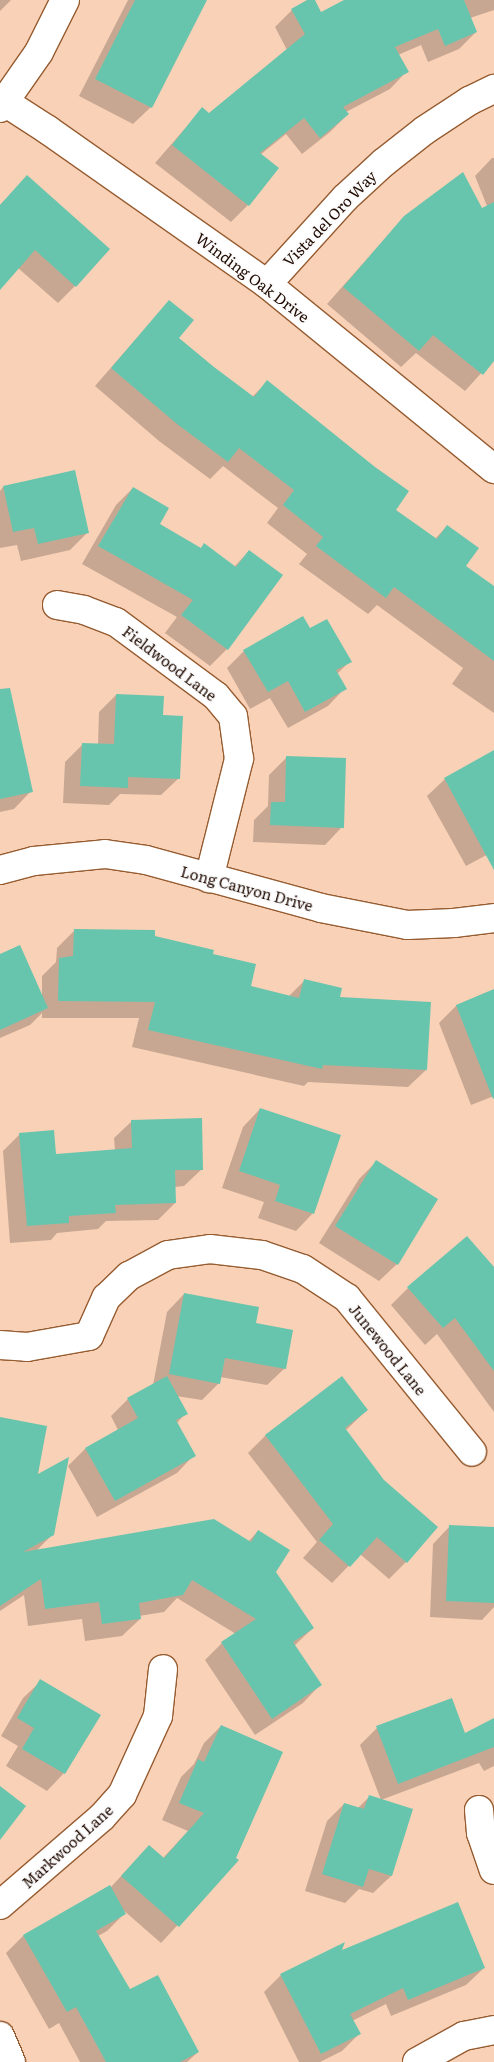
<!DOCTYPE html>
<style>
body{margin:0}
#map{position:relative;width:494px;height:2062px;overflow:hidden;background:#f9d1b7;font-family:Literata,serif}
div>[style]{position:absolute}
.shadow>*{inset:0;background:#0003}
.building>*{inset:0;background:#68c5ad}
.roads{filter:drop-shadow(1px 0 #965c31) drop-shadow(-1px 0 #965c31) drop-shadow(0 1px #965c31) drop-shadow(0 -1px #965c31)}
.minor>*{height:28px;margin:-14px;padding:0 14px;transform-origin:14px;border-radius:14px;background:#fff}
span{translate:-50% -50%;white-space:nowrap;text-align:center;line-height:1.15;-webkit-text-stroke:4px #fbfbfb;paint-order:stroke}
.street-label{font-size:15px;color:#200a00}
</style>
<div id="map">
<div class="shadow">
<div style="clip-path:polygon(0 0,11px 0,0 11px)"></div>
<div style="clip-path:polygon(128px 0,199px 0,151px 107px,133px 124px,79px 96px)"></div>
<div style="clip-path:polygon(310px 0,314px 0,321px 13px,346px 0,494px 0,494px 10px,470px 18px,476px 32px,459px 49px,428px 62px,421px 45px,398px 55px,407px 71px,390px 89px,346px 112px,348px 114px,330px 132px,302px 154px,286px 134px,260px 155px,248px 205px,231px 222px,155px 163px,202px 109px,209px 114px,287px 50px,275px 27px,292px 10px)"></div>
<div style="clip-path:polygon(492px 158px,494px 158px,494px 359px,465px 391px,416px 353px,401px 367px,327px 304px,405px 216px,481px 209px,487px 206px,475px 176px)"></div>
<div style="clip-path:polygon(27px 177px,75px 286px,58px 303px,18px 268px,0 288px,0 205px)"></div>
<div style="clip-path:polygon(169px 301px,177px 338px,213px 368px,252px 397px,267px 382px,394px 510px,435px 539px,447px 526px,464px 566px,494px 588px,494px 713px,452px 684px,463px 668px,377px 605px,368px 614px,299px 564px,307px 554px,267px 523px,278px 508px,223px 466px,210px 479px,159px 441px,95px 386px)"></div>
<div style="clip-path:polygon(3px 487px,88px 532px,70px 550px,21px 561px,17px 545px,0 548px,0 491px)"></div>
<div style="clip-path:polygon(133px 488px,158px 525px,234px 567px,249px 551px,227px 649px,210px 666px,165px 633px,177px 617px,82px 564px,116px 505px)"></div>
<div style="clip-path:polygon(310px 630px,350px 661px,337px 674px,345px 688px,328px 706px,288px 728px,270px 698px,250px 709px,227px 668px,244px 651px)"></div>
<div style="clip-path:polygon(116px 695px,162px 716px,179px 778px,161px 795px,120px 794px,109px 805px,63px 803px,65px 762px,83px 744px,98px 745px,99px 712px)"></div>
<div style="clip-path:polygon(0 707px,31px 791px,14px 809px,0 812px)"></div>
<div style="clip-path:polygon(491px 753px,494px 758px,494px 851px,466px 866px,427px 796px,445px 779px)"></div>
<div style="clip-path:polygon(287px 757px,342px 827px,325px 845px,253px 842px,254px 820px,268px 806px,269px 775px)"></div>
<div style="clip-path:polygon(74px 931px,154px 937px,211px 955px,249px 986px,289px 996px,304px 981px,338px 998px,426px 1070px,408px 1087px,308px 1082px,304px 1086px,132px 1047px,139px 1018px,42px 1018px,42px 1013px,30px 1025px,0 1038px,0 955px,42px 996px,42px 976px,56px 962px,57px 948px)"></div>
<div style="clip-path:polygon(494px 991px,494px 1096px,471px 1105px,439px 1023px,456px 1006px)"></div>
<div style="clip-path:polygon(260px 1109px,313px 1213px,296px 1231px,258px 1218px,264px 1202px,222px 1188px,243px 1127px)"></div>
<div style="clip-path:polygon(132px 1121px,202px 1169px,184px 1186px,175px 1187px,175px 1203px,158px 1220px,106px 1221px,98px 1229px,57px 1233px,51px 1240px,10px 1243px,3px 1151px,20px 1134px,55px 1156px,115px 1150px,114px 1138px)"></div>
<div style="clip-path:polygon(376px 1162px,397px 1264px,379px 1281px,319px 1243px,359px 1179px)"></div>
<div style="clip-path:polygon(494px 1269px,494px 1412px,437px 1334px,425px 1345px,391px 1305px,408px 1288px)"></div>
<div style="clip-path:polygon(184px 1294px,254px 1324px,285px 1368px,267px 1385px,220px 1377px,219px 1383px,202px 1400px,176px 1396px,186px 1413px,176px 1424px,194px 1455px,177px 1473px,97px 1517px,68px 1466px,85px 1449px,118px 1430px,111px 1416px,128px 1399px,153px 1385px,167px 1312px)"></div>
<div style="clip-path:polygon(342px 1378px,367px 1410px,345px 1431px,406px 1562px,389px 1579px,360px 1554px,332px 1583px,303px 1558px,317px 1542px,248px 1453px,265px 1436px)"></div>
<div style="clip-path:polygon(0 1418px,36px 1476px,53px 1534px,36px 1551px,248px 1542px,258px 1531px,275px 1572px,313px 1628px,294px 1646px,320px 1685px,303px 1703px,255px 1735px,205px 1660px,222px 1643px,236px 1634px,177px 1598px,164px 1612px,139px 1616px,140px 1619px,122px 1636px,85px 1641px,82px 1619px,28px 1626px,24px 1595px,0 1611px)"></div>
<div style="clip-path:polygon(450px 1526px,494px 1528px,494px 1607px,482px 1620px,430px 1617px,433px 1544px)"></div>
<div style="clip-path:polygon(41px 1681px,64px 1773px,47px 1791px,6px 1766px,18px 1746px,1px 1736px,23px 1698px)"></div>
<div style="clip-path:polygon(494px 1719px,494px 1766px,484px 1771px,479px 1763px,381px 1800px,360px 1745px,377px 1728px,465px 1735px)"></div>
<div style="clip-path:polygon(221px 1726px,234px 1858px,237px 1861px,161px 1943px,122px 1909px,124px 1914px,107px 1931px,98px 1936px,130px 1991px,198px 2052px,187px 2062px,80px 2062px,59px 2023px,49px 2029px,6px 1953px,23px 1936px,110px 1888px,149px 1846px,163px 1858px,188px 1831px,162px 1820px,181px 1777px,194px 1764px,204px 1743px)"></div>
<div style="clip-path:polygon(369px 1797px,411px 1810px,391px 1876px,373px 1893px,359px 1889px,345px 1903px,305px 1891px,327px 1821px,344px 1804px,358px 1808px)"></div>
<div style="clip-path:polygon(340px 1952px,484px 1968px,466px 1985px,391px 2016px,386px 2004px,352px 2021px,359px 2034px,342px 2051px,320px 2062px,299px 2062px,264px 1992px,281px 1975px)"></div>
</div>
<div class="building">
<div style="clip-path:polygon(135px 0,207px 0,152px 108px,95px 79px)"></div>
<div style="clip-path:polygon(307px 0,315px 0,321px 12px,344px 0,464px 0,477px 32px,445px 46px,438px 29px,395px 47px,409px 72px,343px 107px,349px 114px,320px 138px,304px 118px,260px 153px,279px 168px,249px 206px,172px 145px,202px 107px,209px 113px,305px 34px,291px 9px)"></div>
<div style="clip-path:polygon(463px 172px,482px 208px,494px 202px,494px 361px,483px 375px,433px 335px,419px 351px,343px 287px,404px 216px)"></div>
<div style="clip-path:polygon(27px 175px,110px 249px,76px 287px,35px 250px,0 290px,0 205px)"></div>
<div style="clip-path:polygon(169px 300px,194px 320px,179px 338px,214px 367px,254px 397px,267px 380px,375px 467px,409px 491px,396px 510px,437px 539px,447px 525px,479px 548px,466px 566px,494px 586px,494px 661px,394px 587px,386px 598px,316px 546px,323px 537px,283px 505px,294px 490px,239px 448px,228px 462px,177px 424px,111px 368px)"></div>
<div style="clip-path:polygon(75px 470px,89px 533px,38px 544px,34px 528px,13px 532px,3px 486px)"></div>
<div style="clip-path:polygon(133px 487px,169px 508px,160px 524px,201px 548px,204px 543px,236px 567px,249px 550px,283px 575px,228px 650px,181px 615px,193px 600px,98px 546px)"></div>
<div style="clip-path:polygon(303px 616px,310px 628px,327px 619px,352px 662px,336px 670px,347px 689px,305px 712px,288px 681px,268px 692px,243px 650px)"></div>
<div style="clip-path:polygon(10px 688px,33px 792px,0 799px,0 689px)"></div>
<div style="clip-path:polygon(116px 694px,164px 696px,163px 715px,183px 716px,180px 779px,128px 777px,128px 788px,80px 786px,82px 743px,114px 744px)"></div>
<div style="clip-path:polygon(494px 750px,494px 870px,444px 778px)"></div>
<div style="clip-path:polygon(286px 756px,346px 758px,344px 828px,270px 825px,271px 802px,285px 802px)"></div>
<div style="clip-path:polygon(74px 929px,155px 930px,155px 936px,214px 950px,213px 954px,256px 964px,251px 986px,299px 998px,304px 979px,342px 988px,340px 997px,431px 1002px,427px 1070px,323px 1065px,322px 1069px,148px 1030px,155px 1002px,58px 1001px,59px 958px,73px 956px)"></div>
<div style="clip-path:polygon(20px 945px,48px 1008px,0 1030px,0 954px)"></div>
<div style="clip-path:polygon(494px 989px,494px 1098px,493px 1099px,456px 1005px)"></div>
<div style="clip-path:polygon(260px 1108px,341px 1135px,314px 1214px,275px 1201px,280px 1185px,239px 1171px)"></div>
<div style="clip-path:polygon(202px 1118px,203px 1170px,175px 1170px,176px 1203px,115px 1205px,116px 1213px,69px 1216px,69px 1223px,27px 1226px,19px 1133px,54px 1130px,56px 1154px,132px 1148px,131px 1120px)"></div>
<div style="clip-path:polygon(376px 1160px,438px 1199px,398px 1265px,335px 1226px)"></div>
<div style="clip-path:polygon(467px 1236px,494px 1267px,494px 1371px,455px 1318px,443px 1328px,407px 1287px)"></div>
<div style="clip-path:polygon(184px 1293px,259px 1307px,256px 1323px,293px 1330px,286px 1369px,225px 1358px,220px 1384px,169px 1374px)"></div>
<div style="clip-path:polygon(167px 1376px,188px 1414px,176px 1420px,196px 1456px,115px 1501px,85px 1448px,138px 1418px,127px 1398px)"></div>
<div style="clip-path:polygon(342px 1376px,368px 1410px,345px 1428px,384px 1480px,438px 1527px,407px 1563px,377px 1537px,350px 1567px,319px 1540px,333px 1524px,265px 1435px)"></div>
<div style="clip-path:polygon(0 1417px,47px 1426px,38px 1474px,69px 1457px,54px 1535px,23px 1552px,214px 1519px,251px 1542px,258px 1530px,290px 1550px,276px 1572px,314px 1628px,293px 1642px,322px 1685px,272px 1719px,221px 1642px,256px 1619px,192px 1580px,183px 1595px,139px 1603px,141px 1619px,102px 1624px,99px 1602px,45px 1609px,41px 1579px,0 1606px)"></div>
<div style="clip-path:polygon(449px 1525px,494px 1527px,494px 1603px,446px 1601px)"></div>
<div style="clip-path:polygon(40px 1679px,101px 1715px,65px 1774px,22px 1749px,34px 1728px,17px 1718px)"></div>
<div style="clip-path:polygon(452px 1698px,465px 1733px,494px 1718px,494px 1747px,398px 1784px,376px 1726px)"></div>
<div style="clip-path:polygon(221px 1725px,283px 1752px,236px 1858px,239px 1860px,179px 1927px,121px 1876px,149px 1845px,164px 1858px,204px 1813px,179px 1803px,198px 1759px,204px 1762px)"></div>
<div style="clip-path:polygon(0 1786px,26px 1806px,0 1840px)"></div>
<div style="clip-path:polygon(369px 1795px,413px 1809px,392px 1876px,369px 1869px,363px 1887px,322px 1874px,344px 1803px,364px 1809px)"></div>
<div style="clip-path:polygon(110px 1885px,126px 1914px,96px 1931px,130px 1989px,158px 1975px,199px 2052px,180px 2062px,106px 2062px,76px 2007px,67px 2012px,23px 1935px)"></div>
<div style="clip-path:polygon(458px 1902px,485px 1968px,408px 2000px,403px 1988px,350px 2014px,361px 2034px,321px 2054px,280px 1974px,345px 1942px,342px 1950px)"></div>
</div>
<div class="roads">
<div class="minor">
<div style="left:0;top:99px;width:57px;rotate:32.9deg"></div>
<div style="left:48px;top:130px;width:268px;rotate:35.1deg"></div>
<div style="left:267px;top:284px;width:293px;rotate:39.2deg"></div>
<div style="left:0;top:108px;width:68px;rotate:-55.1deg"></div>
<div style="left:39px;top:52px;width:58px;rotate:-63.4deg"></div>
<div style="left:267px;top:284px;width:116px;rotate:-47.8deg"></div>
<div style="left:345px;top:198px;width:52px;rotate:-42.6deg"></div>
<div style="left:383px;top:163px;width:53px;rotate:-38.2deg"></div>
<div style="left:425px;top:130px;width:53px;rotate:-33.4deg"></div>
<div style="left:469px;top:101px;width:28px;rotate:-26deg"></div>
<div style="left:57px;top:605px;width:27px;rotate:10deg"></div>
<div style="left:84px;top:610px;width:34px;rotate:21deg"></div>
<div style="left:116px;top:622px;width:124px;rotate:36.5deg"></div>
<div style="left:216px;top:696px;width:26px;rotate:50deg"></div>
<div style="left:233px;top:716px;width:43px;rotate:82.1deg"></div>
<div style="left:239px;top:759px;width:123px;rotate:104.1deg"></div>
<div style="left:0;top:870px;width:35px;rotate:-15deg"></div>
<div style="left:34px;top:861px;width:71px;rotate:-5.6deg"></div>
<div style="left:105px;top:854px;width:41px;rotate:8.3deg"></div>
<div style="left:146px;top:860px;width:181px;rotate:15.3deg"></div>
<div style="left:321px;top:908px;width:88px;rotate:11.2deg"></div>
<div style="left:407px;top:925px;width:47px;rotate:-2.4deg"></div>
<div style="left:454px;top:923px;width:40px;rotate:-7.1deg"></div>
<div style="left:0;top:1345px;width:27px;rotate:4deg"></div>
<div style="left:27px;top:1347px;width:63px;rotate:-10.1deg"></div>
<div style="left:89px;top:1336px;width:42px;rotate:-65.9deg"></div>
<div style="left:106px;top:1298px;width:32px;rotate:-44deg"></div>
<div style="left:129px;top:1276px;width:44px;rotate:-28.3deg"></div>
<div style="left:168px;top:1255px;width:42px;rotate:-8.1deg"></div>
<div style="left:210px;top:1249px;width:52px;rotate:6.6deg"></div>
<div style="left:262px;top:1255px;width:43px;rotate:18.9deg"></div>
<div style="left:303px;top:1269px;width:53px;rotate:33.4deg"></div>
<div style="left:347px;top:1298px;width:198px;rotate:50.9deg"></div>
<div style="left:479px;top:1810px;width:23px;rotate:85deg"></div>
<div style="left:481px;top:1833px;width:39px;rotate:71deg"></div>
<div style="left:0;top:1905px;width:135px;rotate:-40.8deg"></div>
<div style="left:102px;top:1817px;width:30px;rotate:-48deg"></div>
<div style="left:122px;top:1795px;width:87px;rotate:-65.5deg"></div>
<div style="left:158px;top:1716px;width:47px;rotate:-83.9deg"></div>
<div style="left:0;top:2036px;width:28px;rotate:67deg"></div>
<div style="left:417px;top:2062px;width:54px;rotate:-29deg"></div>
<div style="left:464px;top:2036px;width:31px;rotate:-11deg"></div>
</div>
</div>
<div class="street-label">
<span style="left:329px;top:218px;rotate:-46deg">Vista del Oro Way</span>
<span style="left:253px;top:277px;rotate:37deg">Winding Oak Drive</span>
<span style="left:170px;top:663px;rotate:37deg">Fieldwood Lane</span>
<span style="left:247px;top:888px;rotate:15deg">Long Canyon Drive</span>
<span style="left:388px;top:1349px;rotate:51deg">Junewood Lane</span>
<span style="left:67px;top:1846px;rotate:-42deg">Markwood Lane</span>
</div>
</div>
